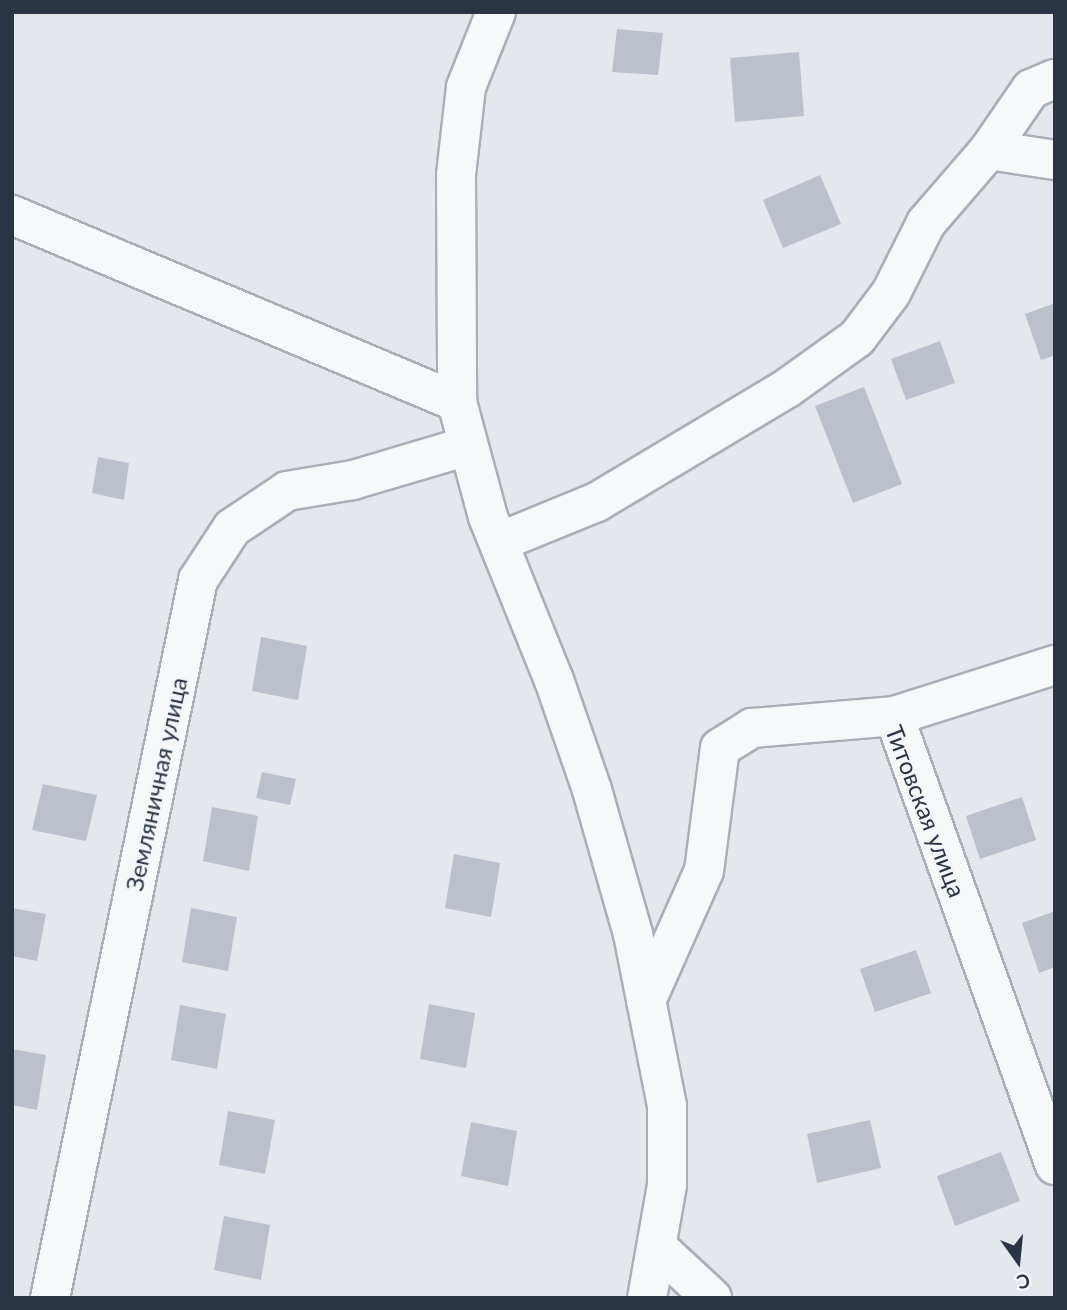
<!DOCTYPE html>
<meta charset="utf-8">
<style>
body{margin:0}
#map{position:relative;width:1067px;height:1310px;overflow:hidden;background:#e4e7ec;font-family:Lato,sans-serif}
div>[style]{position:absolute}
.building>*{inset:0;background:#bbc0ca}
.roads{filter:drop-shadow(2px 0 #a9aeb7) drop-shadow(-2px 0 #a9aeb7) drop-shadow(0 2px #a9aeb7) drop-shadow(0 -2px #a9aeb7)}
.minor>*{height:38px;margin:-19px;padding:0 19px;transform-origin:19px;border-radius:19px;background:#f7f8fa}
span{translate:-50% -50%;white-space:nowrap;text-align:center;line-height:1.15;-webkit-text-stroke:5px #f4f6f9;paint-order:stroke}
.street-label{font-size:24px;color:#2b3445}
.frame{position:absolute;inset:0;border:14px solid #2b3445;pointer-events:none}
.north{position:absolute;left:983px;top:1226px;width:70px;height:70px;-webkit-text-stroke:5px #f4f6f9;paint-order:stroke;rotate:165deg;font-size:19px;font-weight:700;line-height:28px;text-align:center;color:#2b3445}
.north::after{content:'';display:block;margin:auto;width:24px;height:32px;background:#2b3445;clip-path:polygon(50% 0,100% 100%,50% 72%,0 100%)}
</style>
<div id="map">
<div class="building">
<div style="clip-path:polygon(617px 29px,663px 33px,658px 75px,612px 72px)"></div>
<div style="clip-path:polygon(799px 52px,804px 116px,735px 122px,730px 58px)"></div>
<div style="clip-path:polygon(820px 175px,841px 224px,783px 248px,763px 200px)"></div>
<div style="clip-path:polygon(1055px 303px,1055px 355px,1041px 360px,1025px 314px)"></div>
<div style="clip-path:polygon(940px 341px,955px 383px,906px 400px,891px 359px)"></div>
<div style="clip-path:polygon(864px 387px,902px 484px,853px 503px,815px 406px)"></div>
<div style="clip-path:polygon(98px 457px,129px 463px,124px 500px,92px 493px)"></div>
<div style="clip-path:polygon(261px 637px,307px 646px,298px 700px,252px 691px)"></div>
<div style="clip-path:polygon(262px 772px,296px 779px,290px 805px,256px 798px)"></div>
<div style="clip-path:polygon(43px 784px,97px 795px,86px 841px,32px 830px)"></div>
<div style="clip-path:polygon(1022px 797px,1036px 840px,980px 859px,966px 816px)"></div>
<div style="clip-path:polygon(212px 807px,258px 816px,249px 871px,203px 861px)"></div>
<div style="clip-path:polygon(454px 854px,500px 863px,491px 917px,445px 908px)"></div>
<div style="clip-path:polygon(12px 908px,46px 914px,37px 961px,12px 956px)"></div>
<div style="clip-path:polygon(191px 908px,237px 917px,228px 971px,182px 962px)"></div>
<div style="clip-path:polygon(1055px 911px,1055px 967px,1039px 973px,1022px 923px)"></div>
<div style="clip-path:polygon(916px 950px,931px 993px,875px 1012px,860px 969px)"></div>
<div style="clip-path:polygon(429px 1004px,475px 1013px,466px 1068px,420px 1059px)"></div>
<div style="clip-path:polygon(180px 1005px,226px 1014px,217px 1069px,171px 1060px)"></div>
<div style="clip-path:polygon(12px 1049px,46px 1055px,37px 1110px,12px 1105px)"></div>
<div style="clip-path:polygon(228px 1111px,275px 1120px,265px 1174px,219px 1165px)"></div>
<div style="clip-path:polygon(870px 1120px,881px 1168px,817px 1183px,807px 1134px)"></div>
<div style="clip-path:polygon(471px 1122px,517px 1131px,508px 1186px,461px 1176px)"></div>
<div style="clip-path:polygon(1001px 1152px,1020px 1201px,955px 1226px,937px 1176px)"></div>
<div style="clip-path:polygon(224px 1216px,270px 1225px,261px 1280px,214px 1270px)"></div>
</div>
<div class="roads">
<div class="minor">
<div style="left:496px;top:12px;width:81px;rotate:111.8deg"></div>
<div style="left:466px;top:87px;width:89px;rotate:96.5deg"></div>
<div style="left:456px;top:175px;width:227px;rotate:89.7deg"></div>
<div style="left:457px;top:402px;width:119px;rotate:74.9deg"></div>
<div style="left:488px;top:517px;width:176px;rotate:68deg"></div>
<div style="left:554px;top:680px;width:116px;rotate:70.9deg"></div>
<div style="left:592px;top:790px;width:150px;rotate:74.1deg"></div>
<div style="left:633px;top:934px;width:175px;rotate:78.8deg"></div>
<div style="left:667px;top:1106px;width:79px;rotate:90deg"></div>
<div style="left:667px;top:1185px;width:115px;rotate:100deg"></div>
<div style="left:989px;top:150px;width:67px;rotate:8.6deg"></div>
<div style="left:12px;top:215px;width:483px;rotate:22.8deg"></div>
<div style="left:499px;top:542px;width:106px;rotate:-22.2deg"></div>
<div style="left:597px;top:502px;width:220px;rotate:-30.9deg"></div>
<div style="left:786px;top:389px;width:87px;rotate:-35.7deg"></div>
<div style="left:857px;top:338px;width:56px;rotate:-52.9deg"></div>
<div style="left:891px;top:293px;width:78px;rotate:-63.4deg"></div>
<div style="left:926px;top:223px;width:96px;rotate:-49.2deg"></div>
<div style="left:989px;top:150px;width:74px;rotate:-55.5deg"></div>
<div style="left:1031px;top:89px;width:26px;rotate:-23deg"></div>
<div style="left:894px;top:716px;width:169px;rotate:-17.6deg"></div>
<div style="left:646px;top:1001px;width:142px;rotate:-66deg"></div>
<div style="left:704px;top:871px;width:124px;rotate:-82.6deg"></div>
<div style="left:720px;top:748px;width:38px;rotate:-32deg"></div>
<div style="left:752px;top:728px;width:143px;rotate:-4.8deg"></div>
<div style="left:894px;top:716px;width:477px;rotate:70.3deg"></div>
<div style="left:657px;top:1247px;width:75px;rotate:42.8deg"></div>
<div style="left:50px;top:1298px;width:733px;rotate:-78.35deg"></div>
<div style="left:198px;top:580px;width:62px;rotate:-56.8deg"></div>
<div style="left:232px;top:528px;width:66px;rotate:-33.9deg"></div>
<div style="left:287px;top:491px;width:67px;rotate:-9.5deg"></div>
<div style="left:353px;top:480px;width:120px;rotate:-16.5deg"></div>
</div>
</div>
<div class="street-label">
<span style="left:156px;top:784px;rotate:-78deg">Земляничная улица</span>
<span style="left:926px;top:811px;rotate:69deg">Титовская улица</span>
</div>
<div class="frame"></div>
<div class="north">С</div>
</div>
